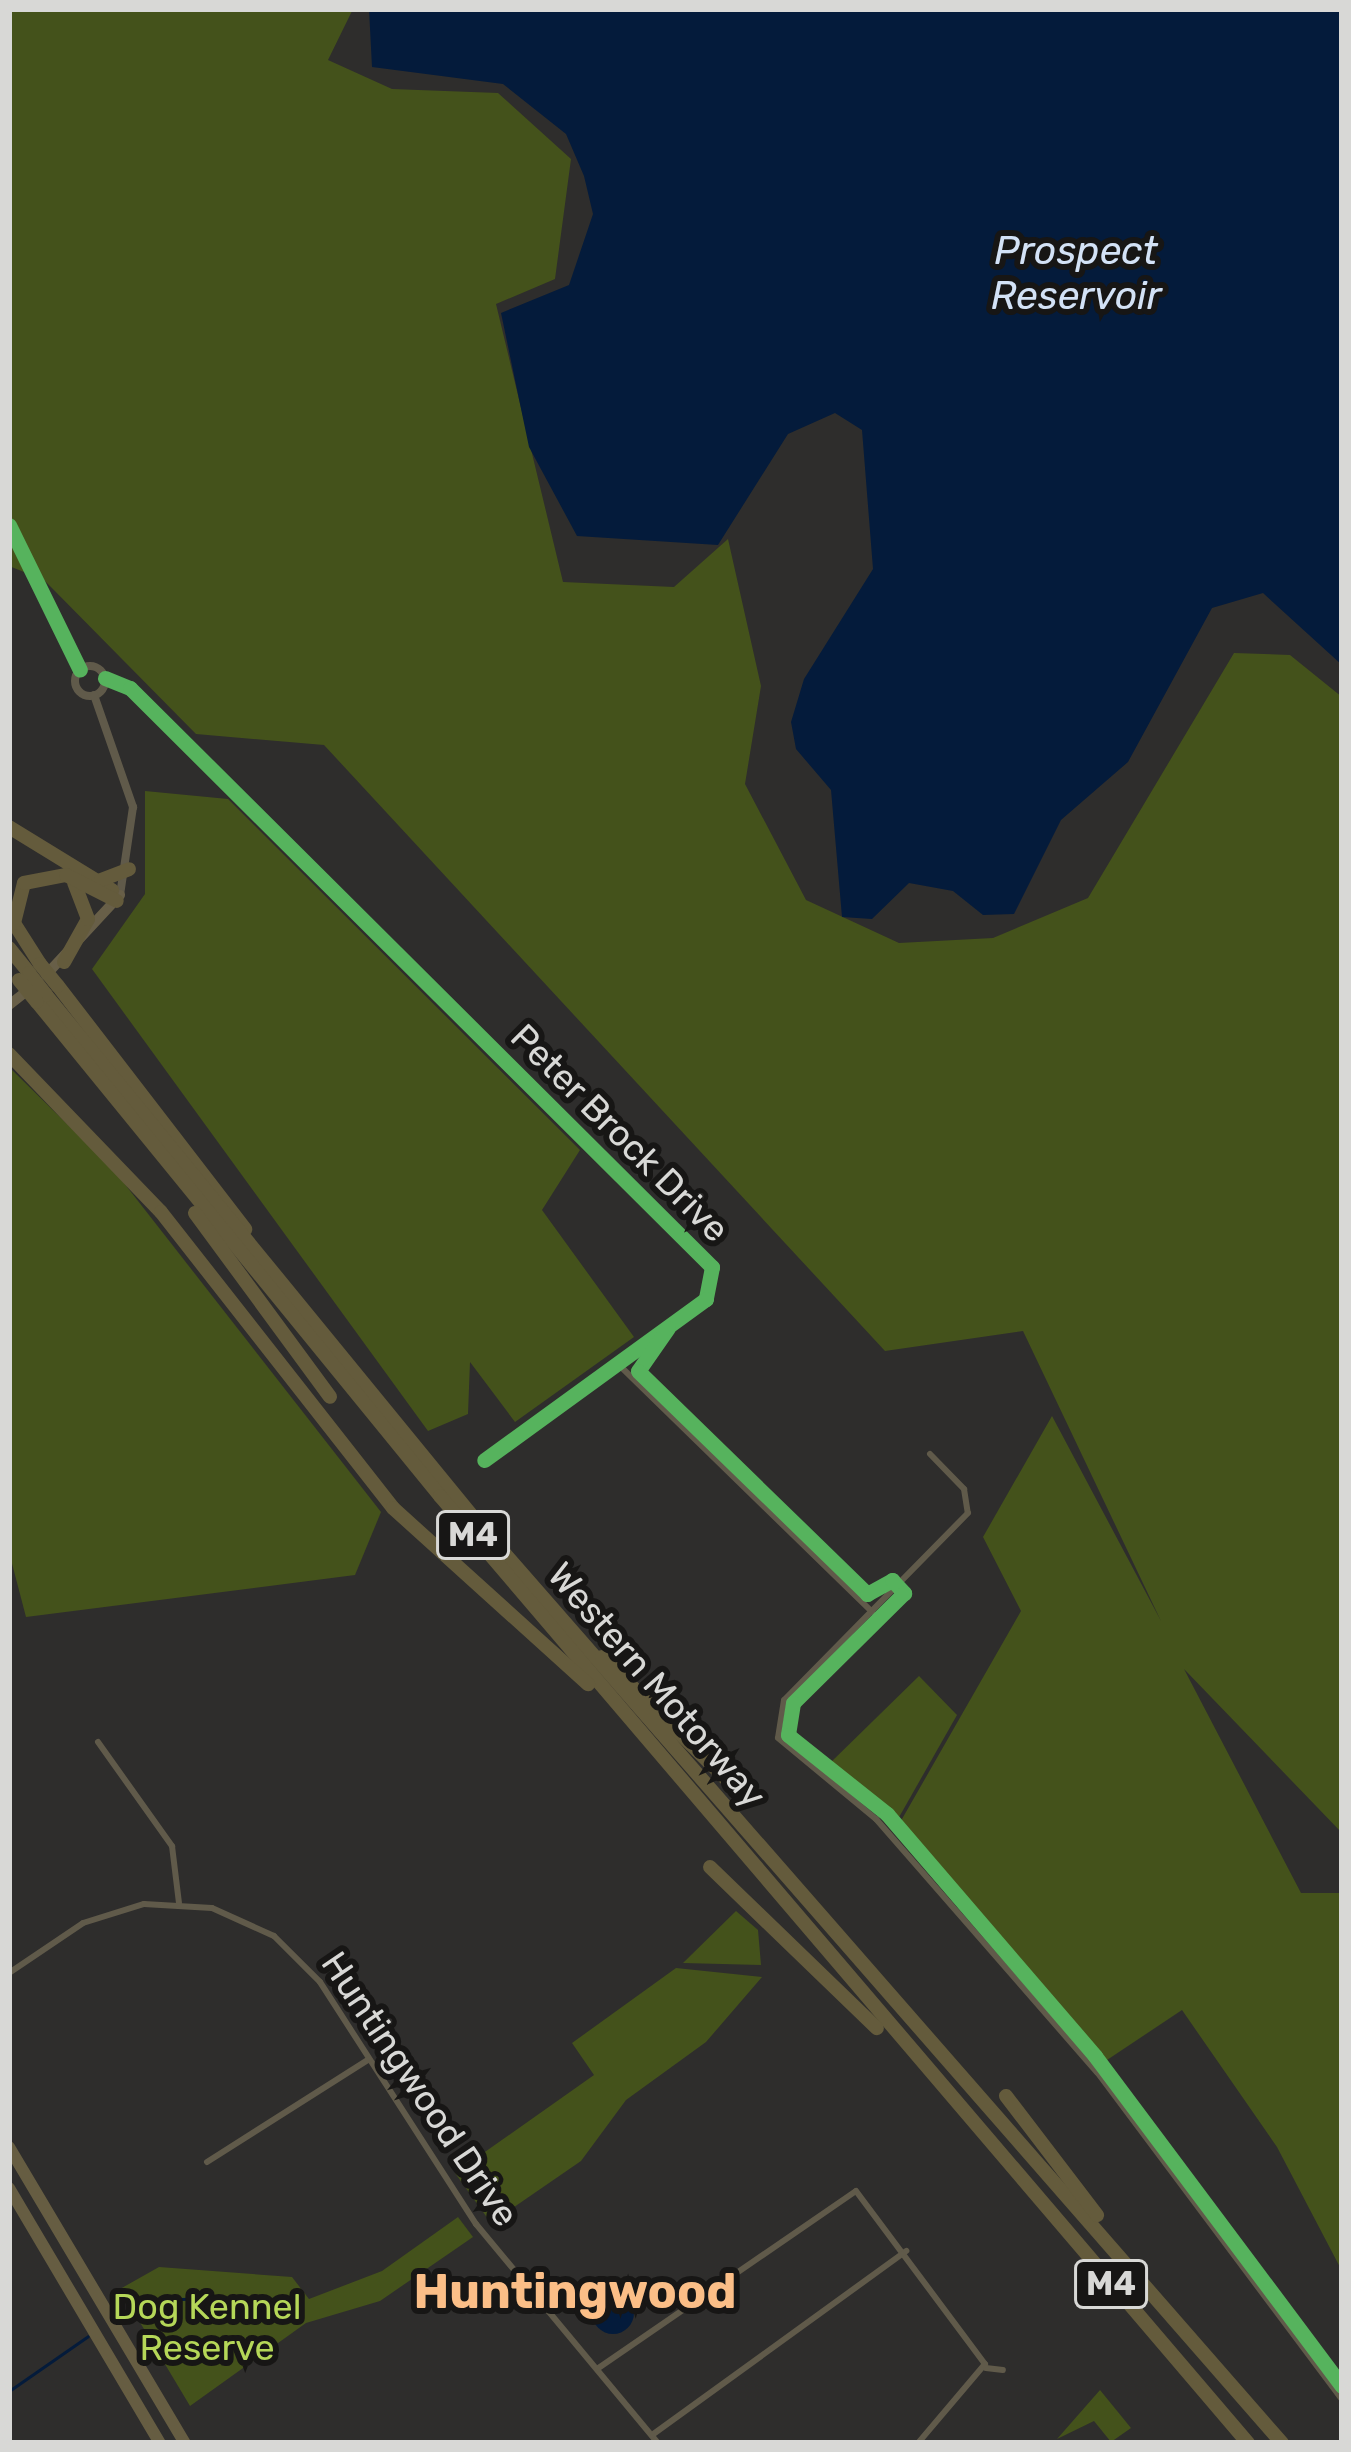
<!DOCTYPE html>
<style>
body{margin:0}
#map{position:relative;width:1351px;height:2452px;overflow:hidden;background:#2e2d2c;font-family:Rubik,sans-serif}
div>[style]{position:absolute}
.green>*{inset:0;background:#44521b}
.water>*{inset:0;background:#041b3b}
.round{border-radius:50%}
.stream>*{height:3px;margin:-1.5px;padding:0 1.5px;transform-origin:1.5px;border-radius:1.5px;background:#041b3b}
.minor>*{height:6px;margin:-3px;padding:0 3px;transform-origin:3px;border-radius:3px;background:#605a4a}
.tertiary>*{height:8px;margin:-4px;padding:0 4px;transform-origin:4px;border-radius:4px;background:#605a4a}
.tertiary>.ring{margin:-4px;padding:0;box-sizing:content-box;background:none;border:8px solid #605a4a;border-radius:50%}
.primary>*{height:10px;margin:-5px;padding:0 5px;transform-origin:5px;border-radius:5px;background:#685f48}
.trunk>*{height:12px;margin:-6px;padding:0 6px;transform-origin:6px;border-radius:6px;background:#665d42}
.motorway>*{height:14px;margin:-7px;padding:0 7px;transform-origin:7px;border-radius:7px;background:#645b3c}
.motorway-bridge>*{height:14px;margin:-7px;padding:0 7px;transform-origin:7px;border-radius:7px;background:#645b3c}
.cycleway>*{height:15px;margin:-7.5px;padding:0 7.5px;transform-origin:7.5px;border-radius:7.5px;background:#56b35d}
span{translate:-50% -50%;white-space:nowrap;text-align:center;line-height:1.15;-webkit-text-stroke:12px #171615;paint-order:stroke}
.shield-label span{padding:3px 9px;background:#171615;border:3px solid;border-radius:9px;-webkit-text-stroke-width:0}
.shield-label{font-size:33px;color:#d8d8d6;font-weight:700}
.street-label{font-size:36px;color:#d8d8d6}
.park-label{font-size:36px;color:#b5d758}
.water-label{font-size:39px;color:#d3e2f6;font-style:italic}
.district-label{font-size:48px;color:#fbbe87;font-weight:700}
.frame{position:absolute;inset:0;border:12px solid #d8d8d6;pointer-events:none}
</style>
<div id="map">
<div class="green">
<div style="clip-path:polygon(9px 9px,353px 9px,328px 60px,392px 89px,498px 93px,571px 159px,555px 279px,496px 304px,563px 582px,674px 587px,728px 539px,761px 686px,745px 784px,806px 900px,899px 943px,993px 938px,1088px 898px,1234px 653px,1290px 655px,1342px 697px,1342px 1833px,1184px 1669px,1301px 1893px,1342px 1893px,1342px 2271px,1277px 2147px,1182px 2010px,1104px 2062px,898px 1826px,1021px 1611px,983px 1537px,1052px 1416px,1161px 1621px,1023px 1331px,885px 1351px,324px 745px,196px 734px,44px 580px,9px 566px)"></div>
<div style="clip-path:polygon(145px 791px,228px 799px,580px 1150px,542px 1210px,634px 1337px,515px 1422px,470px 1362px,468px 1414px,428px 1431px,92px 969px,145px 894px)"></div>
<div style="clip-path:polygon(9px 1067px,113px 1169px,381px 1512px,355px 1575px,26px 1617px,9px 1552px)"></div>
<div style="clip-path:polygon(919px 1676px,957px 1715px,898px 1819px,828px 1765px)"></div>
<div style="clip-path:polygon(736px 1911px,758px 1930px,761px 1965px,683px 1963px)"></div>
<div style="clip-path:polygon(676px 1968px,762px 1977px,706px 2042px,626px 2100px,581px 2161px,491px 2223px,455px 2173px,594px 2075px,572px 2043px)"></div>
<div style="clip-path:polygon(458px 2217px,473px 2237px,380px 2301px,306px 2323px,190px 2406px,120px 2289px,159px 2267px,292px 2277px,309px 2299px,382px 2271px)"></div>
<div style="clip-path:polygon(1100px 2390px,1131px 2428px,1111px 2442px,1094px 2421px,1057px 2439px)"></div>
</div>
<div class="water">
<div style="clip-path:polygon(369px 9px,1342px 9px,1342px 665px,1263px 593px,1212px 608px,1128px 762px,1061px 820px,1014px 914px,983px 915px,953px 891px,909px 883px,872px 919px,842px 917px,831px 790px,796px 749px,791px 722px,804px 679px,873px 569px,862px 430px,835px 413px,788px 434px,718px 545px,577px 536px,529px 447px,501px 313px,569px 285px,593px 214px,584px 176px,566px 134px,503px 84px,372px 67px)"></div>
<div class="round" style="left:592px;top:2292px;width:42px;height:42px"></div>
</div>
<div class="stream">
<div style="left:154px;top:2300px;width:34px;rotate:-2deg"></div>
<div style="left:118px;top:2319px;width:24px;rotate:-28deg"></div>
<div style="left:9px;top:2391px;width:96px;rotate:-34.8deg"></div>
</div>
<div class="minor">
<div style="left:105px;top:678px;width:27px;rotate:22deg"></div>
<div style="left:130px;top:688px;width:821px;rotate:44.85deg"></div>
<div style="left:712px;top:1267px;width:33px;rotate:101deg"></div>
<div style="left:706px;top:1299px;width:274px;rotate:144deg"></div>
<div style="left:618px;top:1364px;width:355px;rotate:44.3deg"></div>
<div style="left:930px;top:1454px;width:49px;rotate:45.8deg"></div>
<div style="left:964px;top:1489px;width:24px;rotate:81deg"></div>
<div style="left:968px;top:1513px;width:262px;rotate:134.5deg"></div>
<div style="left:784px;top:1700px;width:38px;rotate:99deg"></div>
<div style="left:778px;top:1738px;width:127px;rotate:39.6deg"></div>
<div style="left:876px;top:1819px;width:336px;rotate:48.9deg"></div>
<div style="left:1097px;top:2072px;width:409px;rotate:53.2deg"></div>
<div style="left:98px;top:1742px;width:128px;rotate:54.6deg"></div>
<div style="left:172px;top:1846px;width:57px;rotate:83deg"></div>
<div style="left:9px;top:1973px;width:89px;rotate:-34deg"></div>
<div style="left:83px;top:1923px;width:64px;rotate:-17.3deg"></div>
<div style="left:144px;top:1904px;width:68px;rotate:3.4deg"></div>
<div style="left:212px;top:1908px;width:68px;rotate:24.3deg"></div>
<div style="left:274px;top:1936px;width:65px;rotate:45deg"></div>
<div style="left:320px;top:1982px;width:288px;rotate:57.2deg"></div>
<div style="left:476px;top:2224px;width:285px;rotate:50.3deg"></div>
<div style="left:207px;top:2162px;width:192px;rotate:-32.4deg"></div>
<div style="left:986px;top:2368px;width:17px;rotate:7deg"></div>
<div style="left:597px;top:2369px;width:314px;rotate:-34.5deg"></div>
<div style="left:856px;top:2191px;width:216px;rotate:53.3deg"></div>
<div style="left:985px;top:2364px;width:104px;rotate:130.3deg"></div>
<div style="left:652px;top:2435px;width:314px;rotate:-35.9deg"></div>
</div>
<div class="tertiary">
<div style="left:9px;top:525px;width:161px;rotate:63.9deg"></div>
<div class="ring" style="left:75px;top:666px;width:22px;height:22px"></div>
<div style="left:94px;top:695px;width:119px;rotate:70.8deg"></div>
<div style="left:133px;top:807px;width:89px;rotate:98.4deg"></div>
</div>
<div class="primary">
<div style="left:46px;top:975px;width:109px;rotate:-47.2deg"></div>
<div style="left:9px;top:1005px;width:29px;rotate:-38deg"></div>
</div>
<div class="trunk">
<div style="left:9px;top:2147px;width:344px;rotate:59.3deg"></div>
<div style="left:9px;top:2188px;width:296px;rotate:59.4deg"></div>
</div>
<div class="motorway">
<div style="left:9px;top:827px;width:121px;rotate:31.5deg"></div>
<div style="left:101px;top:880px;width:30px;rotate:-21deg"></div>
<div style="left:9px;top:948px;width:32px;rotate:51deg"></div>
<div style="left:64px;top:962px;width:49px;rotate:-60.8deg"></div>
<div style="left:88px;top:919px;width:39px;rotate:-111deg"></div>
<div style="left:40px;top:964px;width:49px;rotate:-122.4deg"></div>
<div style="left:14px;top:923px;width:41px;rotate:-76deg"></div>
<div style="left:24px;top:883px;width:43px;rotate:-10.8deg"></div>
<div style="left:66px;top:875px;width:57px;rotate:27deg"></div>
<div style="left:58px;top:986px;width:307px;rotate:52.4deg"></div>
<div style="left:46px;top:995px;width:682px;rotate:50.71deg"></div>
<div style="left:478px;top:1523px;width:1222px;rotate:48.85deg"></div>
<div style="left:37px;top:1002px;width:638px;rotate:50.79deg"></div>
<div style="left:440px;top:1496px;width:1245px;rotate:49.53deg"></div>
<div style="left:9px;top:1054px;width:219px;rotate:46.1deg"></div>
<div style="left:161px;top:1212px;width:376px;rotate:51.9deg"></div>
<div style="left:393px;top:1508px;width:263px;rotate:42.1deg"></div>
<div style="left:195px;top:1213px;width:228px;rotate:53.7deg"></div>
<div style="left:602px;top:1657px;width:173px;rotate:44.5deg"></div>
<div style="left:710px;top:1867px;width:232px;rotate:44deg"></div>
<div style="left:1006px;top:2096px;width:150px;rotate:52.6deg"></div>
</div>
<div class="motorway-bridge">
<div style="left:40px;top:964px;width:28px;rotate:51deg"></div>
<div style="left:29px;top:973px;width:28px;rotate:52deg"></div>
<div style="left:19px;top:980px;width:28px;rotate:51deg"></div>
</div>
<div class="cycleway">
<div style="left:9px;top:525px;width:161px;rotate:63.9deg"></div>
<div style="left:105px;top:678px;width:27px;rotate:22deg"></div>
<div style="left:130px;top:688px;width:821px;rotate:44.85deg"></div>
<div style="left:712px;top:1267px;width:33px;rotate:101deg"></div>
<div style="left:706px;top:1299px;width:274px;rotate:144deg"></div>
<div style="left:668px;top:1328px;width:52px;rotate:124.9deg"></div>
<div style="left:638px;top:1371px;width:320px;rotate:44.2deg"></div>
<div style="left:867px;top:1594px;width:29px;rotate:-29deg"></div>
<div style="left:892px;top:1580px;width:18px;rotate:47deg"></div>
<div style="left:904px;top:1593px;width:156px;rotate:135.3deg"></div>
<div style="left:793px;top:1703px;width:32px;rotate:99deg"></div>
<div style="left:788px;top:1735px;width:127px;rotate:38.6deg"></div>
<div style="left:887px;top:1814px;width:319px;rotate:49.3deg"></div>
<div style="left:1095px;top:2056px;width:412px;rotate:53.2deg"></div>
</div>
<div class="shield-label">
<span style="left:473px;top:1535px">M4</span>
<span style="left:1111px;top:2284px">M4</span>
</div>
<div class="street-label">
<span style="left:620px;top:1133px;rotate:45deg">Peter Brock Drive</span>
<span style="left:657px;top:1685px;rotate:49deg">Western Motorway</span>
<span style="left:420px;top:2089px;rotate:56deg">Huntingwood Drive</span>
</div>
<div class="park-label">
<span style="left:207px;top:2327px">Dog Kennel<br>Reserve</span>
</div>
<div class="water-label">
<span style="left:1076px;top:274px">Prospect<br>Reservoir</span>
</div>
<div class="district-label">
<span style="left:575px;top:2292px">Huntingwood</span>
</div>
<div class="frame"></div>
</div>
